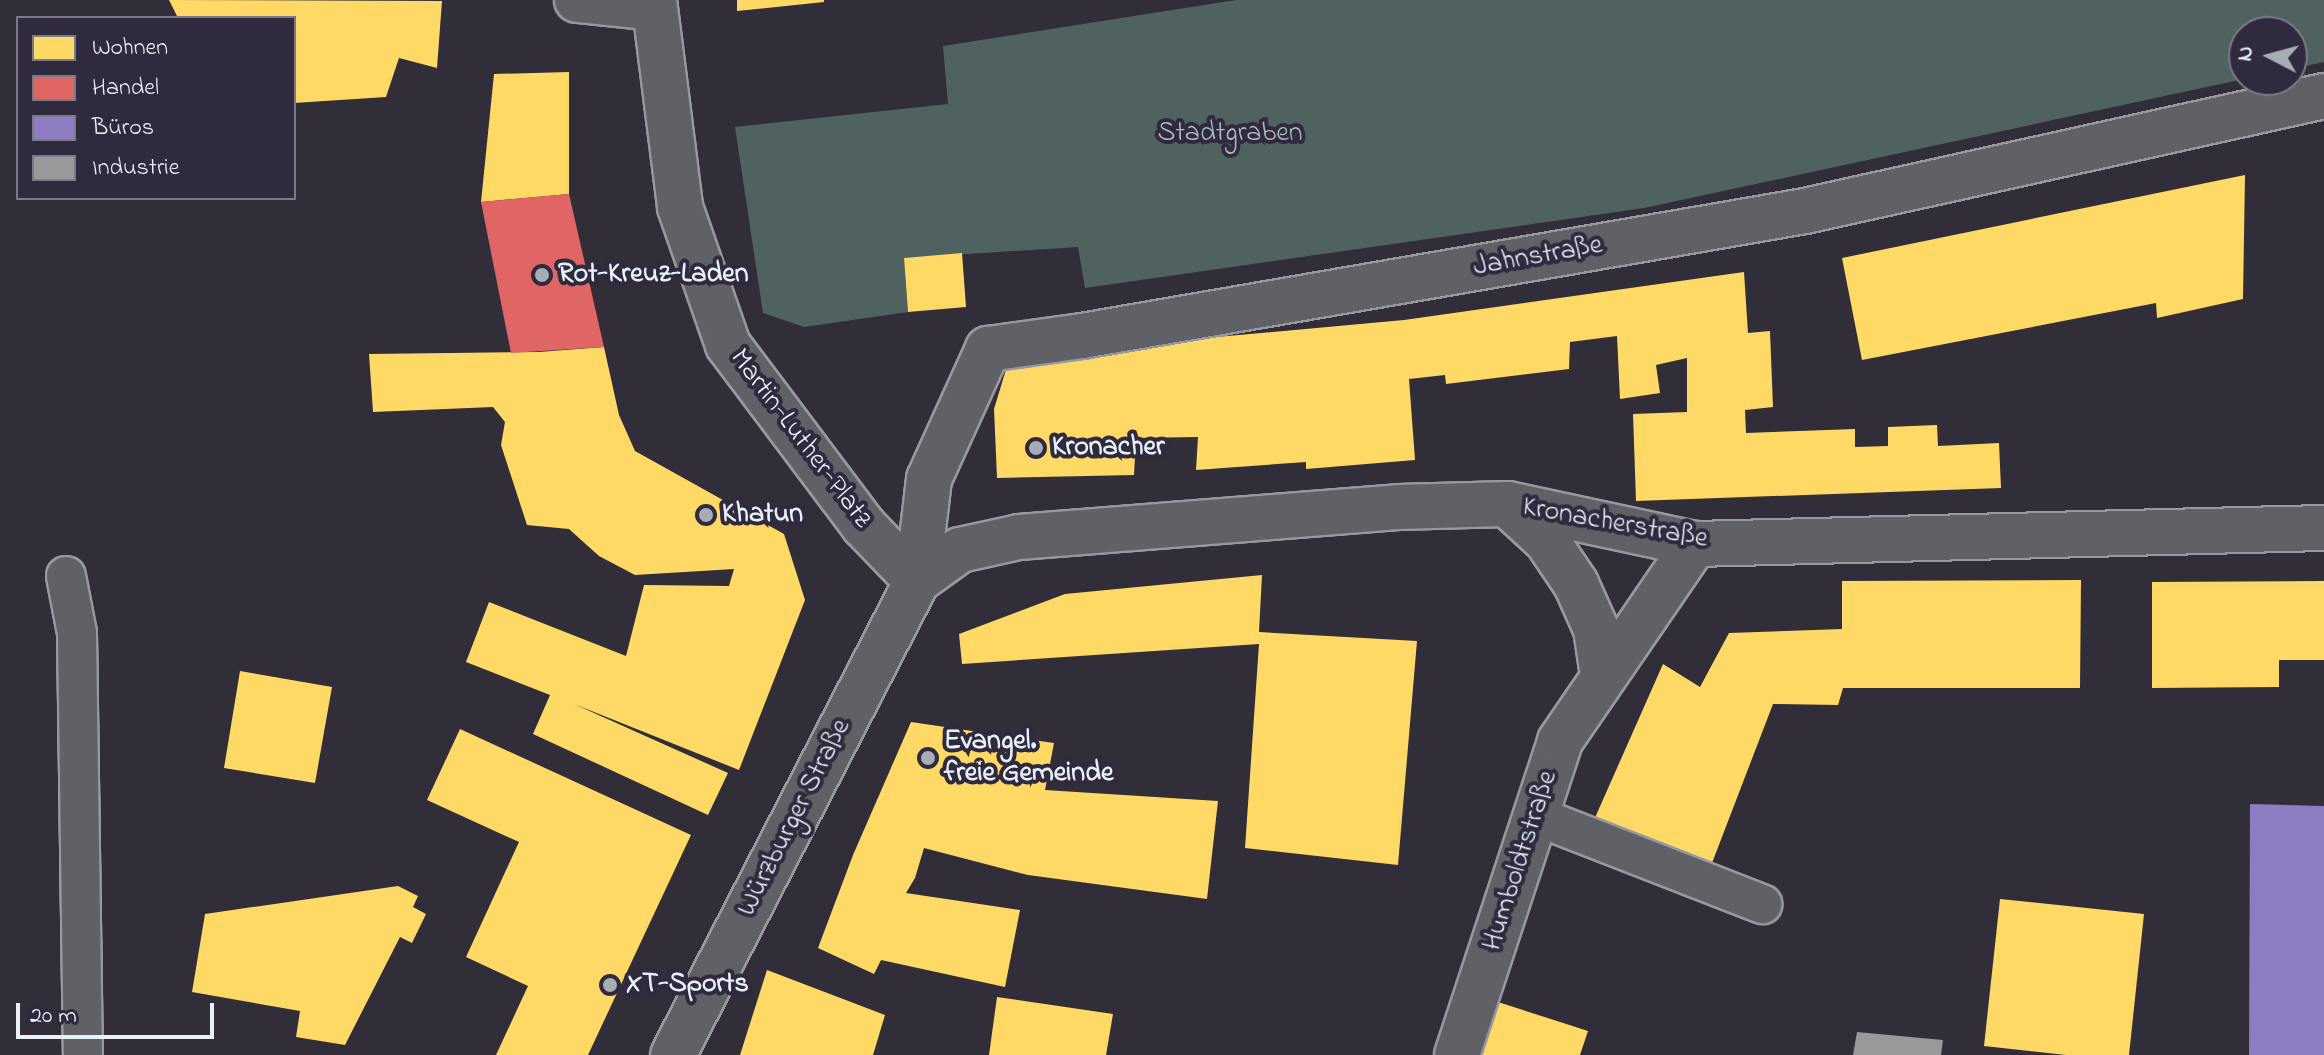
<!DOCTYPE html>
<meta charset="utf-8">
<style>
body{margin:0}
#map{position:relative;width:2324px;height:1055px;overflow:hidden;background:#312e39;font-family:"Indie Flower",sans-serif}
div>[style]{position:absolute}
.green>*{inset:0;background:#50625f}
.homes>*{inset:0;background:#ffd966}
.shops>*{inset:0;background:#e06666}
.offices>*{inset:0;background:#8e7cc3}
.industry>*{inset:0;background:#999}
.roads{filter:drop-shadow(2px 0 #98999f) drop-shadow(-2px 0 #98999f) drop-shadow(0 2px #98999f) drop-shadow(0 -2px #98999f)}
.service>*{height:38px;margin:-19px;padding:0 19px;transform-origin:19px;border-radius:19px;background:#606067}
.minor>*{height:44px;margin:-22px;padding:0 22px;transform-origin:22px;border-radius:22px;background:#606067}
.dots>*{width:22px;height:22px;translate:-50% -50%;box-sizing:border-box;border:4px solid #2f2a3d;border-radius:50%}
span{translate:-50% -50%;white-space:nowrap;text-align:center;line-height:1.15;-webkit-text-stroke:8px #2f2a3d;paint-order:stroke}
.park-label{font-size:28px;color:#adbbbd}
.street-label{font-size:28px;color:#e8f1f8}
.poi-label{font-size:28px;color:#e8f1f8;font-weight:700}
.left{translate:0 -50%;text-align:left}
.legend{position:absolute;left:16px;top:16px;width:280px;height:184px;box-sizing:border-box;background:#2f2a3d;border:2px solid #797a88;margin:0;padding:10px 14px;list-style:none;font-size:24px;color:#e8f1f8}
.legend li{display:flex;align-items:center;gap:16px;height:40px}
.legend b{width:40px;border:2px solid #797a88}
.north{position:absolute;left:2228px;top:16px;width:80px;height:80px;box-sizing:border-box;background:#2f2a3d;border:2px solid #797a88;border-radius:50%;rotate:276deg;font-size:22px;font-weight:700;line-height:32px;text-align:center;color:#e8f1f8}
.north::after{content:'';display:block;margin:auto;width:28px;height:36px;background:#a8adb5;clip-path:polygon(50% 0,100% 100%,50% 72%,0 100%)}
.scale{position:absolute;left:16px;top:1003px;width:198px;height:36px;box-sizing:border-box;border:4px solid #e8f1f8;border-top:0;padding-left:10px;font-size:24px;line-height:28px;white-space:nowrap;color:#e8f1f8;-webkit-text-stroke:6px #2f2a3d;paint-order:stroke}
</style>
<div id="map">
<div class="green">
<div style="clip-path:polygon(1236px 0,2324px 0,2324px 62px,2292px 69px,2292px 32px,2244px 32px,2244px 79px,1644px 208px,1085px 288px,1078px 247px,904px 258px,908px 312px,804px 327px,763px 313px,735px 127px,948px 104px,943px 46px)"></div>
</div>
<div class="homes">
<div style="clip-path:polygon(169px 0,442px 1px,437px 68px,399px 58px,386px 97px,294px 103px,294px 18px,178px 18px)"></div>
<div style="clip-path:polygon(737px 0,824px 0,824px 2px,737px 11px)"></div>
<div style="clip-path:polygon(569px 72px,569px 194px,481px 202px,494px 74px)"></div>
<div style="clip-path:polygon(2245px 175px,2243px 299px,2157px 318px,2156px 303px,1862px 360px,1842px 258px)"></div>
<div style="clip-path:polygon(962px 253px,966px 307px,908px 312px,904px 258px)"></div>
<div style="clip-path:polygon(1744px 272px,1748px 333px,1770px 331px,1773px 407px,1745px 410px,1746px 433px,1855px 429px,1855px 447px,1888px 446px,1888px 427px,1937px 425px,1938px 446px,1999px 443px,2001px 488px,1636px 501px,1633px 414px,1687px 412px,1687px 358px,1656px 365px,1660px 393px,1620px 399px,1617px 336px,1570px 342px,1569px 369px,1446px 384px,1445px 375px,1409px 379px,1415px 460px,1306px 469px,1306px 462px,1196px 470px,1198px 437px,1136px 438px,1134px 475px,997px 478px,994px 409px,1008px 363px,1172px 341px,1404px 320px)"></div>
<div style="clip-path:polygon(604px 347px,619px 415px,635px 451px,784px 534px,805px 600px,739px 770px,574px 704px,728px 773px,708px 815px,533px 734px,550px 695px,466px 662px,489px 602px,626px 656px,644px 585px,729px 586px,734px 569px,635px 575px,599px 556px,569px 529px,527px 525px,501px 445px,505px 422px,493px 407px,373px 412px,369px 354px,539px 352px)"></div>
<div style="clip-path:polygon(1262px 575px,1259px 632px,1417px 641px,1398px 865px,1245px 848px,1259px 644px,962px 664px,959px 634px,1065px 594px)"></div>
<div style="clip-path:polygon(2081px 580px,2080px 688px,1843px 688px,1838px 705px,1773px 704px,1712px 863px,1594px 820px,1663px 664px,1700px 687px,1729px 633px,1842px 629px,1842px 581px)"></div>
<div style="clip-path:polygon(2324px 581px,2324px 660px,2279px 660px,2279px 687px,2152px 688px,2152px 582px)"></div>
<div style="clip-path:polygon(240px 671px,332px 687px,315px 783px,224px 768px)"></div>
<div style="clip-path:polygon(911px 722px,1054px 743px,1045px 790px,1218px 801px,1207px 899px,1028px 875px,924px 848px,915px 878px,906px 893px,1020px 910px,1005px 987px,881px 960px,874px 974px,818px 948px,853px 855px)"></div>
<div style="clip-path:polygon(460px 729px,691px 835px,588px 1055px,496px 1055px,528px 986px,466px 957px,519px 842px,427px 800px)"></div>
<div style="clip-path:polygon(398px 886px,418px 896px,413px 907px,426px 914px,412px 943px,400px 937px,345px 1045px,296px 1037px,300px 1011px,192px 992px,205px 914px)"></div>
<div style="clip-path:polygon(2000px 899px,2144px 914px,2129px 1055px,2066px 1055px,1984px 1046px)"></div>
<div style="clip-path:polygon(767px 970px,885px 1015px,873px 1055px,740px 1055px)"></div>
<div style="clip-path:polygon(997px 997px,1113px 1014px,1106px 1055px,989px 1055px)"></div>
<div style="clip-path:polygon(1498px 1002px,1588px 1031px,1580px 1055px,1481px 1055px)"></div>
</div>
<div class="shops">
<div style="clip-path:polygon(569px 194px,604px 347px,511px 353px,481px 202px)"></div>
</div>
<div class="offices">
<div style="clip-path:polygon(2250px 804px,2324px 806px,2324px 1055px,2249px 1055px)"></div>
</div>
<div class="industry">
<div style="clip-path:polygon(1857px 1032px,1943px 1040px,1941px 1055px,1853px 1055px)"></div>
</div>
<div class="roads">
<div class="service">
<div style="left:66px;top:576px;width:58px;rotate:79.1deg"></div>
<div style="left:77px;top:633px;width:422px;rotate:89.2deg"></div>
<div style="left:1536px;top:816px;width:243px;rotate:21.3deg"></div>
</div>
<div class="minor">
<div style="left:577px;top:0;width:77px;rotate:5.9deg"></div>
<div style="left:654px;top:0;width:209px;rotate:82.8deg"></div>
<div style="left:680px;top:207px;width:146px;rotate:70.8deg"></div>
<div style="left:728px;top:345px;width:226px;rotate:53.1deg"></div>
<div style="left:864px;top:526px;width:76px;rotate:46.1deg"></div>
<div style="left:1508px;top:505px;width:53px;rotate:42.7deg"></div>
<div style="left:1547px;top:541px;width:52px;rotate:56deg"></div>
<div style="left:1576px;top:584px;width:49px;rotate:66deg"></div>
<div style="left:1596px;top:629px;width:48px;rotate:81.5deg"></div>
<div style="left:917px;top:581px;width:53px;rotate:-35.8deg"></div>
<div style="left:960px;top:550px;width:60px;rotate:-12.4deg"></div>
<div style="left:1019px;top:537px;width:380px;rotate:-4.5deg"></div>
<div style="left:1398px;top:507px;width:110px;rotate:-1.6deg"></div>
<div style="left:1508px;top:504px;width:191px;rotate:12.1deg"></div>
<div style="left:1695px;top:544px;width:629px;rotate:-1.46deg"></div>
<div style="left:673px;top:1055px;width:533px;rotate:-62.76deg"></div>
<div style="left:917px;top:581px;width:103px;rotate:-83.3deg"></div>
<div style="left:929px;top:479px;width:143px;rotate:-65.6deg"></div>
<div style="left:988px;top:349px;width:95px;rotate:-7.9deg"></div>
<div style="left:1082px;top:336px;width:734px;rotate:-9.81deg"></div>
<div style="left:1805px;top:211px;width:532px;rotate:-12.49deg"></div>
<div style="left:1457px;top:1055px;width:330px;rotate:-71.8deg"></div>
<div style="left:1560px;top:741px;width:239px;rotate:-55.6deg"></div>
</div>
</div>
<div class="dots">
<div style="left:542px;top:275px;background:#a8adb5"></div>
<div style="left:1036px;top:448px;background:#a8adb5"></div>
<div style="left:706px;top:515px;background:#a8adb5"></div>
<div style="left:928px;top:758px;background:#a8adb5"></div>
<div style="left:610px;top:985px;background:#a8adb5"></div>
</div>
<div class="park-label">
<span style="left:1230px;top:134px">Stadtgraben</span>
</div>
<div class="street-label">
<span style="left:1538px;top:257px;rotate:-10deg">Jahnstraße</span>
<span style="left:800px;top:439px;rotate:53deg">Martin-Luther-Platz</span>
<span style="left:1615px;top:524px;rotate:10deg">Kronacherstraße</span>
<span style="left:795px;top:818px;rotate:-63deg">Würzburger Straße</span>
<span style="left:1521px;top:861px;rotate:-72deg">Humboldtstraße</span>
</div>
<div class="poi-label">
<span class="left" style="left:558px;top:275px">Rot-Kreuz-Laden</span>
<span class="left" style="left:1052px;top:448px">Kronacher</span>
<span class="left" style="left:722px;top:515px">Khatun</span>
<span class="left" style="left:944px;top:758px">Evangel.<br>freie Gemeinde</span>
<span class="left" style="left:626px;top:985px">XT-Sports</span>
</div>
<ul class="legend">
<li><b style="height:22px;background:#ffd966"></b>Wohnen</li>
<li><b style="height:22px;background:#e06666"></b>Handel</li>
<li><b style="height:22px;background:#8e7cc3"></b>Büros</li>
<li><b style="height:22px;background:#999"></b>Industrie</li>
</ul>
<div class="north">N</div>
<div class="scale">20 m</div>
</div>
